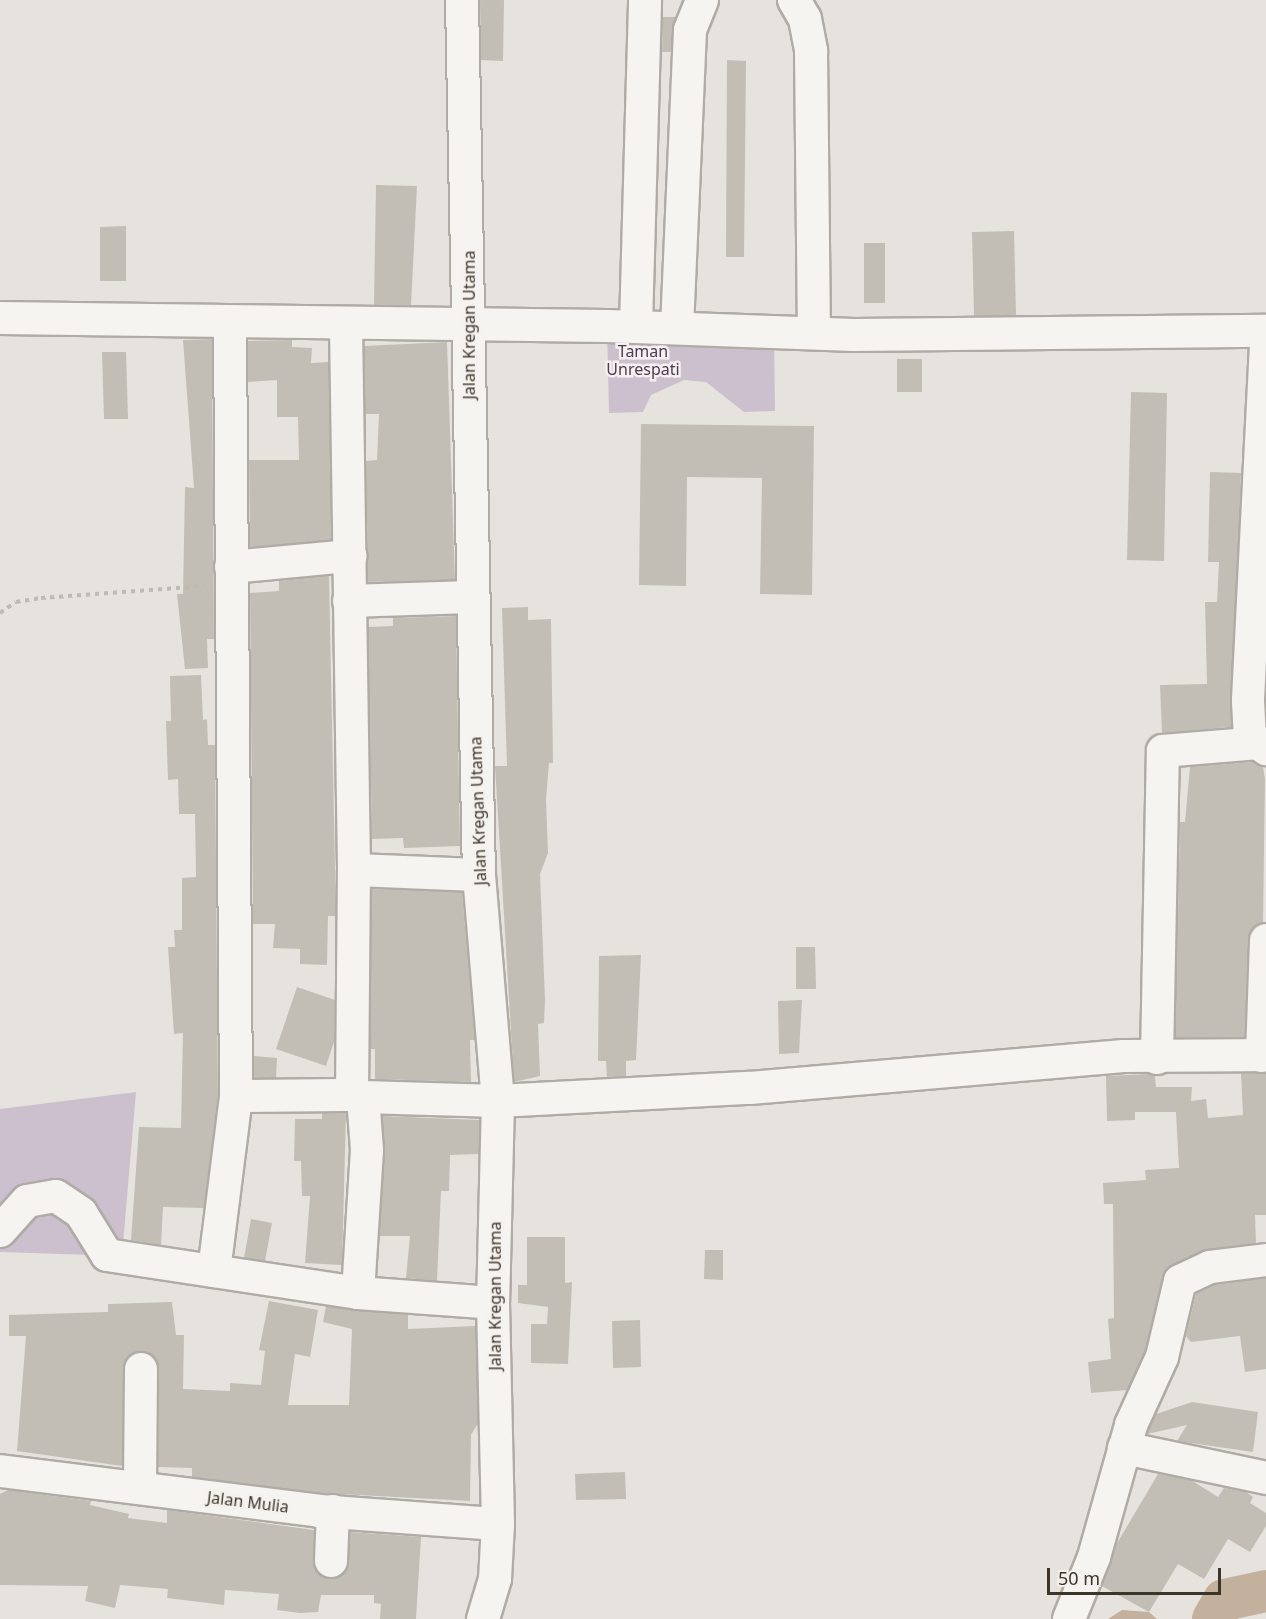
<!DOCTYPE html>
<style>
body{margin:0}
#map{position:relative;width:1266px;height:1619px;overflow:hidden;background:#e6e3de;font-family:"Noto Sans",sans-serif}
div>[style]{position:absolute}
.green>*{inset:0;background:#ccc0cf}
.water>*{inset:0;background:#c3b19d}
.river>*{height:42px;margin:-21px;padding:0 21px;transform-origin:21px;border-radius:21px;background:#c3b19d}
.building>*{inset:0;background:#c2beb6}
.path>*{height:4px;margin-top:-2px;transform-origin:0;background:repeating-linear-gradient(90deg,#bebbb5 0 4.5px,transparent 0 9px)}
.roads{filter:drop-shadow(2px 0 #b0aba4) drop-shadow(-2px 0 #b0aba4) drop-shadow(0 2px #b0aba4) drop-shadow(0 -2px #b0aba4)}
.minor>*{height:32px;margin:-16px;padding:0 16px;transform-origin:16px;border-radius:16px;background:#f5f4f1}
span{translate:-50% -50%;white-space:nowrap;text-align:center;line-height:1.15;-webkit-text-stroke:5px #f4f1ee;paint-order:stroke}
.street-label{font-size:16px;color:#3c3529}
.park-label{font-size:16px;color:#503856}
.scale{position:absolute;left:1047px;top:1568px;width:174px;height:27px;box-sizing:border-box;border:3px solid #3c3529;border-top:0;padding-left:8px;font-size:18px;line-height:21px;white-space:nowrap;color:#3c3529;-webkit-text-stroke:4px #f4f1ee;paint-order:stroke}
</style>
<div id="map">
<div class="green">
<div style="clip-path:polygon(607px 326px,774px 332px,775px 411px,744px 412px,706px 382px,684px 380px,651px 395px,643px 412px,609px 413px)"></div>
<div style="clip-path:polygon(136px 1092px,122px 1256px,0 1252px,0 1109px)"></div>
</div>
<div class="water">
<div style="clip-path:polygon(1122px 1610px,1149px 1612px,1157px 1619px,1108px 1619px)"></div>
</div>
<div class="river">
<div style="left:1213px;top:1619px;width:22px;rotate:-60deg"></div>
<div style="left:1224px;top:1600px;width:43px;rotate:-12.1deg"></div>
</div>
<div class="building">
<div style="clip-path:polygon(480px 0,504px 0,503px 61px,481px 60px)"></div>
<div style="clip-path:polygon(663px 17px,676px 17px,671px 52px,662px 52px)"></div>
<div style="clip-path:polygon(727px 60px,746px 61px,744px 257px,726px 257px)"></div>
<div style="clip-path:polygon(376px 185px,417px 186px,411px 305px,374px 305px)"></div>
<div style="clip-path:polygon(126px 226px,126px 281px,100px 281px,100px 227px)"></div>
<div style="clip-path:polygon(1014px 231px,1016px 315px,974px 316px,972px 232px)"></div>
<div style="clip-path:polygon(864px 243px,885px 243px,885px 303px,864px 303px)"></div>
<div style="clip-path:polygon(212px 339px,214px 639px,207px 639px,208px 668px,185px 669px,177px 594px,183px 594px,185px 487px,194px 488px,183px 340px)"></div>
<div style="clip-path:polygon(292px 340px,292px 347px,312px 348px,311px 363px,329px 362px,331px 540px,250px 547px,249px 460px,299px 460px,298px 417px,277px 417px,277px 380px,248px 382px,248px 341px)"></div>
<div style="clip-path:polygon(447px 342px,455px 580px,368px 582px,366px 461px,377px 460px,379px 414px,365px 414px,364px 346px)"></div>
<div style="clip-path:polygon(102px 352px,126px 352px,128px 419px,104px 419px)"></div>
<div style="clip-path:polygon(897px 359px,922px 359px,922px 392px,897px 392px)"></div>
<div style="clip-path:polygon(1131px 392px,1167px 393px,1164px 561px,1127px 560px)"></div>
<div style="clip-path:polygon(641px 424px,814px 426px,812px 595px,760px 594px,762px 478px,687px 477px,686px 586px,639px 585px)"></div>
<div style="clip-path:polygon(1210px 472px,1241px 473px,1231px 727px,1162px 733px,1160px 685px,1207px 684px,1205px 602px,1217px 602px,1219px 562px,1208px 562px)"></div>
<div style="clip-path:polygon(329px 576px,336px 916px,328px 916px,327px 965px,300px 964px,300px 949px,273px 948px,275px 924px,253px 924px,250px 593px,279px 591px,279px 581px)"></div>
<div style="clip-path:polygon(528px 607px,528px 620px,551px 619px,553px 763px,549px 763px,546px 799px,548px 853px,540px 874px,545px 1000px,544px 1023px,538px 1024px,540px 1076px,514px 1082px,495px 766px,507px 766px,502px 608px)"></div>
<div style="clip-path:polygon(456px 616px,460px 846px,404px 848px,403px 838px,372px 839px,368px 627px,393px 626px,393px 618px)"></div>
<div style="clip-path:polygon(201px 675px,203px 720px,207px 719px,208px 745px,215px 745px,218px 1095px,204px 1208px,163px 1207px,161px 1245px,131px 1240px,139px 1127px,181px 1128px,183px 1033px,174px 1034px,168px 947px,175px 947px,174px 930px,182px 930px,182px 878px,196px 877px,195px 814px,179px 814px,178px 779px,168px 780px,166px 721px,171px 721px,170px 676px)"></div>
<div style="clip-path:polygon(1253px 762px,1263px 767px,1265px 779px,1263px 923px,1248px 940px,1245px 1037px,1175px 1038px,1180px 822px,1185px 822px,1190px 767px)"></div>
<div style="clip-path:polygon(372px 889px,462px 892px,475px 1040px,470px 1040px,471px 1082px,375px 1079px,375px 1049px,370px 1049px)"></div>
<div style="clip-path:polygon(796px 947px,815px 947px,816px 989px,796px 989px)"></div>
<div style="clip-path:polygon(641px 955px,636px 1060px,626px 1061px,626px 1076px,607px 1077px,606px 1061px,598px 1061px,599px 956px)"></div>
<div style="clip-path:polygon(297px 987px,335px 1000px,334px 1042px,326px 1066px,276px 1049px)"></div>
<div style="clip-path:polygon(802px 1000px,799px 1053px,779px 1054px,778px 1001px)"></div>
<div style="clip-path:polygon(254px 1056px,277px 1058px,276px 1078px,254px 1078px)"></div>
<div style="clip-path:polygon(1241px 1073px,1266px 1073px,1266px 1215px,1255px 1215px,1256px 1243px,1203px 1251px,1166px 1269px,1145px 1351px,1127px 1390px,1091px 1393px,1088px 1362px,1111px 1359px,1108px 1319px,1114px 1318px,1113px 1204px,1104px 1204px,1103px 1183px,1146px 1180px,1145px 1170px,1179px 1168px,1176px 1112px,1135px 1112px,1135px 1120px,1107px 1121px,1106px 1076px,1149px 1074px,1155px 1076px,1156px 1087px,1192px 1087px,1191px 1101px,1206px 1099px,1208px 1118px,1243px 1115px)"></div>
<div style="clip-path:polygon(322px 1113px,346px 1113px,342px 1265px,305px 1263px,310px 1196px,302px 1196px,301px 1161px,294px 1161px,295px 1119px,322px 1119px)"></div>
<div style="clip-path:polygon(382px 1116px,480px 1120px,479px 1154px,450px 1155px,449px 1191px,441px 1191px,437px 1281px,406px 1278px,410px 1236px,380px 1236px)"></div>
<div style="clip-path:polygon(251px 1219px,272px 1223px,265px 1261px,244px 1258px)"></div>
<div style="clip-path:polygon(527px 1237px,565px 1237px,565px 1283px,572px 1282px,568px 1364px,531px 1363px,531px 1324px,547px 1324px,548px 1307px,518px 1303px,518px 1285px,527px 1285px)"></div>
<div style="clip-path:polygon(705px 1250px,723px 1250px,723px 1280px,704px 1279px)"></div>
<div style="clip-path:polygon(1266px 1278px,1266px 1369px,1245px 1372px,1240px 1336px,1191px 1342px,1186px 1336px,1196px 1294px,1215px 1285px)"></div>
<div style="clip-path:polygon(269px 1301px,318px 1310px,310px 1357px,295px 1354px,288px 1405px,349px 1405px,352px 1329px,323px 1322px,326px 1306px,408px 1315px,408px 1329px,476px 1326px,478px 1423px,471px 1435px,470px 1501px,321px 1493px,192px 1477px,192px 1468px,158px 1467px,159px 1369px,156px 1360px,142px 1351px,132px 1354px,123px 1368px,122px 1466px,17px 1451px,26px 1336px,9px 1336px,9px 1315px,108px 1312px,108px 1304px,172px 1302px,176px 1335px,184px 1335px,183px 1389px,230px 1391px,230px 1383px,261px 1385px,265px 1351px,259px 1350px)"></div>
<div style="clip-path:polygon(640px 1320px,641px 1367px,613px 1368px,612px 1321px)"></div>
<div style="clip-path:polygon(1192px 1402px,1258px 1412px,1253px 1452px,1177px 1441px,1187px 1425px,1147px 1434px,1156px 1414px)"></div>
<div style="clip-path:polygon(625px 1472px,626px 1499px,576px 1500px,575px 1474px)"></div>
<div style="clip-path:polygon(1158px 1474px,1191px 1480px,1218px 1497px,1224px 1488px,1246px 1492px,1253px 1497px,1250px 1503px,1266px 1513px,1266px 1526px,1250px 1552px,1228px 1539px,1204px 1579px,1178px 1564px,1149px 1612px,1102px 1586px,1116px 1545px)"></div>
<div style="clip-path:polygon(8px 1490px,91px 1501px,90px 1505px,129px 1514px,128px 1518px,167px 1523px,167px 1510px,314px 1530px,315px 1569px,330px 1579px,346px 1570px,350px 1532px,421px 1537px,416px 1619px,380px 1619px,381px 1604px,374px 1603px,374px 1595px,321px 1595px,318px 1612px,300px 1613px,277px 1610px,279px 1594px,225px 1590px,224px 1605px,167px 1598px,168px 1589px,120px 1585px,115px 1608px,85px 1601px,88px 1586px,0 1585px,0 1494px)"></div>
</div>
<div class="path">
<div style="left:0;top:613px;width:19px;rotate:-35deg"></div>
<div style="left:16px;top:602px;width:25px;rotate:-9deg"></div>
<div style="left:41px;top:598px;width:164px;rotate:-4.2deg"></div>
</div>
<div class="roads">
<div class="minor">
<div style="left:462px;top:0;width:875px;rotate:88.89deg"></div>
<div style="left:479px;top:875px;width:227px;rotate:85.2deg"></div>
<div style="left:498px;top:1101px;width:202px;rotate:91.4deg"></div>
<div style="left:493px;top:1303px;width:221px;rotate:88.7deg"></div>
<div style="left:498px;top:1524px;width:55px;rotate:93.1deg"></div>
<div style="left:495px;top:1579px;width:42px;rotate:106.7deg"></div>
<div style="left:794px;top:0;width:22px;rotate:60deg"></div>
<div style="left:805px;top:19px;width:33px;rotate:79deg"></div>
<div style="left:811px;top:51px;width:282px;rotate:89.4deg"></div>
<div style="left:0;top:318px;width:607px;rotate:0.76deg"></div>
<div style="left:607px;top:326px;width:247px;rotate:2.1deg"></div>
<div style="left:854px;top:335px;width:412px;rotate:-0.6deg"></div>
<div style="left:636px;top:326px;width:326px;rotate:-88.4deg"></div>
<div style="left:677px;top:328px;width:298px;rotate:-87.5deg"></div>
<div style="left:690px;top:30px;width:32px;rotate:-68deg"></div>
<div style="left:1266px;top:344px;width:357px;rotate:92.9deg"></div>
<div style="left:1248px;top:701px;width:35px;rotate:87deg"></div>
<div style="left:1250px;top:736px;width:21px;rotate:39deg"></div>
<div style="left:231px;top:567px;width:120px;rotate:-5.3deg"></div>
<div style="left:349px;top:601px;width:122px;rotate:-1.9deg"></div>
<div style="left:354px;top:870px;width:125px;rotate:2.3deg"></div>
<div style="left:1262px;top:1056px;width:116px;rotate:-88deg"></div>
<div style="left:1157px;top:1058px;width:307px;rotate:-88.9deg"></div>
<div style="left:1163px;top:751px;width:98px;rotate:-4.7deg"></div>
<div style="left:236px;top:1096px;width:116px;rotate:-0.5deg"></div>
<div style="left:352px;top:1095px;width:225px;rotate:-89.5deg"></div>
<div style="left:354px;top:870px;width:547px;rotate:-90.84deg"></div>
<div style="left:0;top:1231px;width:40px;rotate:-48deg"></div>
<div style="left:27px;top:1201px;width:29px;rotate:-10deg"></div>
<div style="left:56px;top:1196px;width:30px;rotate:34deg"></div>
<div style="left:81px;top:1213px;width:49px;rotate:58.2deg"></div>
<div style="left:107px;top:1255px;width:254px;rotate:8.6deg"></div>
<div style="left:358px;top:1293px;width:135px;rotate:4.2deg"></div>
<div style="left:214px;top:1271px;width:176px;rotate:-82.8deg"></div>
<div style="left:236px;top:1096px;width:771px;rotate:-90.45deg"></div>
<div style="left:358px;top:1293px;width:143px;rotate:-86.4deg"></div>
<div style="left:367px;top:1150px;width:53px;rotate:-94.3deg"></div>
<div style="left:363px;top:1097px;width:135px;rotate:1.7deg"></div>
<div style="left:498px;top:1101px;width:252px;rotate:-3deg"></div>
<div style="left:750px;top:1088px;width:375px;rotate:-4.9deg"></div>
<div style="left:1124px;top:1056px;width:142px;rotate:-0.4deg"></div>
<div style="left:1124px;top:1448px;width:145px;rotate:11.9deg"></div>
<div style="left:0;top:1471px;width:321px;rotate:7.1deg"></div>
<div style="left:319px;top:1511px;width:179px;rotate:4.2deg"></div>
<div style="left:140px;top:1484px;width:115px;rotate:-89.5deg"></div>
<div style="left:331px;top:1561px;width:50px;rotate:-87.7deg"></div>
<div style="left:1069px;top:1619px;width:67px;rotate:-68deg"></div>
<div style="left:1094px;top:1557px;width:137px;rotate:-74.3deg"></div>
<div style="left:1131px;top:1425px;width:75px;rotate:-65.5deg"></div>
<div style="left:1162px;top:1357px;width:78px;rotate:-76.7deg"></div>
<div style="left:1180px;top:1281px;width:33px;rotate:-25deg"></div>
<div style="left:1210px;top:1267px;width:56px;rotate:-7.1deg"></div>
</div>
</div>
<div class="street-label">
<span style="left:469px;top:325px;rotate:-90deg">Jalan Kregan Utama</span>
<span style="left:478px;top:811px;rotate:-92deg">Jalan Kregan Utama</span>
<span style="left:495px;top:1296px;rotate:-90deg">Jalan Kregan Utama</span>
<span style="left:248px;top:1502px;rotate:7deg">Jalan Mulia</span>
</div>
<div class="park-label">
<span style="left:643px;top:360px">Taman<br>Unrespati</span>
</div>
<div class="scale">50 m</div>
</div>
